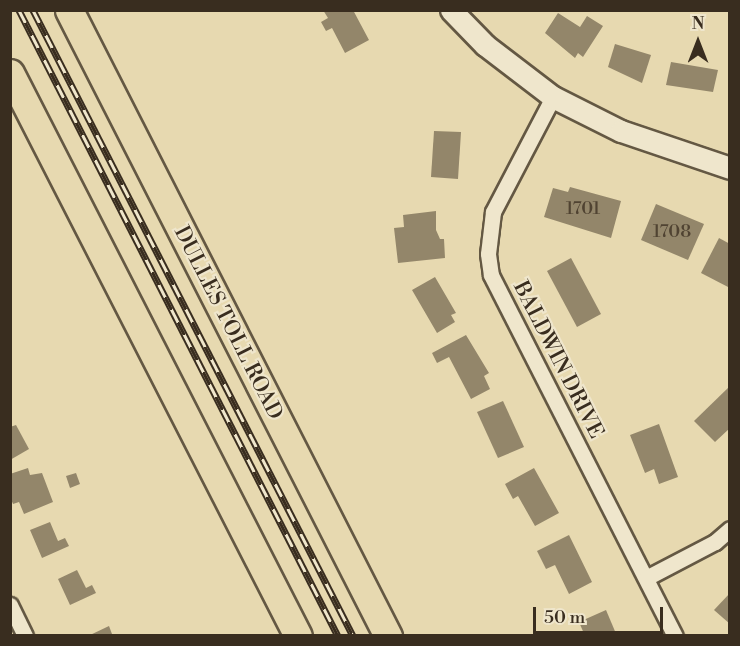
<!DOCTYPE html>
<style>
body{margin:0}
#map{position:relative;width:740px;height:646px;overflow:hidden;background:#e7d9b0;font-family:"Libre Bodoni",serif}
div>[style]{position:absolute}
.building>*{inset:0;background:#93866a}
.roads{filter:drop-shadow(2px 0 #645843) drop-shadow(-2px 0 #645843) drop-shadow(0 2px #645843) drop-shadow(0 -2px #645843)}
.minor>*{height:15px;margin:-7.5px;padding:0 7.5px;transform-origin:7.5px;border-radius:7.5px;background:#efe6cc}
.secondary>*{height:21px;margin:-10.5px;padding:0 10.5px;transform-origin:10.5px;border-radius:10.5px;background:#efe6cc}
.motorway>*{height:27px;margin:-13.5px;padding:0 13.5px;transform-origin:13.5px;border-radius:13.5px;background:#e7d9b0}
.rail>*{height:7px;margin-top:-3.5px;transform-origin:0;background:repeating-linear-gradient(90deg,#efe6cc 0 14px,#392d1f 0 28px);box-sizing:border-box;border-block:2px solid #392d1f}
span{translate:-50% -50%;white-space:nowrap;text-align:center;line-height:1.15;-webkit-text-stroke:4.5px #efe6cc;paint-order:stroke}
.number-label{font-size:18px;color:#504332}
.number-label span{-webkit-text-stroke-width:0}
.street-label{font-size:21px;color:#392d1f}
.frame{position:absolute;inset:0;border:12px solid #392d1f;pointer-events:none}
.north{position:absolute;left:668px;top:12px;width:60px;height:60px;-webkit-text-stroke:4px #efe6cc;paint-order:stroke;rotate:0deg;font-size:16px;font-weight:700;line-height:24px;text-align:center;color:#392d1f}
.north::after{content:'';display:block;margin:auto;width:21px;height:27px;background:#392d1f;clip-path:polygon(50% 0,100% 100%,50% 72%,0 100%)}
.scale{position:absolute;left:533px;top:607px;width:130px;height:27px;box-sizing:border-box;border:3px solid #392d1f;border-top:0;padding-left:8px;font-size:18px;line-height:21px;white-space:nowrap;color:#392d1f;-webkit-text-stroke:4px #efe6cc;paint-order:stroke}
</style>
<div id="map">
<div class="building">
<div style="clip-path:polygon(323px 10px,353px 10px,369px 40px,345px 53px,332px 28px,326px 31px,321px 22px,328px 18px)"></div>
<div style="clip-path:polygon(558px 13px,580px 27px,587px 16px,603px 26px,583px 57px,578px 53px,575px 58px,545px 33px)"></div>
<div style="clip-path:polygon(615px 44px,651px 55px,642px 83px,608px 67px)"></div>
<div style="clip-path:polygon(671px 62px,718px 70px,713px 92px,666px 85px)"></div>
<div style="clip-path:polygon(434px 131px,461px 132px,458px 179px,431px 177px)"></div>
<div style="clip-path:polygon(570px 187px,621px 201px,611px 238px,544px 217px,553px 188px,568px 192px)"></div>
<div style="clip-path:polygon(656px 204px,704px 224px,688px 260px,641px 240px)"></div>
<div style="clip-path:polygon(436px 211px,436px 230px,440px 239px,444px 239px,445px 258px,398px 263px,394px 228px,404px 227px,403px 215px)"></div>
<div style="clip-path:polygon(719px 238px,730px 244px,730px 288px,701px 273px)"></div>
<div style="clip-path:polygon(571px 258px,601px 314px,577px 327px,547px 271px)"></div>
<div style="clip-path:polygon(435px 277px,456px 313px,451px 315px,455px 322px,437px 333px,412px 290px)"></div>
<div style="clip-path:polygon(466px 335px,489px 373px,484px 376px,490px 389px,471px 399px,449px 357px,437px 363px,432px 353px)"></div>
<div style="clip-path:polygon(730px 386px,730px 428px,715px 442px,694px 421px)"></div>
<div style="clip-path:polygon(503px 401px,524px 447px,498px 458px,477px 412px)"></div>
<div style="clip-path:polygon(659px 424px,678px 477px,659px 484px,654px 469px,645px 473px,630px 435px)"></div>
<div style="clip-path:polygon(16px 425px,29px 449px,10px 460px,10px 427px)"></div>
<div style="clip-path:polygon(28px 468px,30px 475px,42px 473px,53px 502px,24px 514px,19px 502px,13px 504px,10px 497px,10px 474px)"></div>
<div style="clip-path:polygon(534px 468px,559px 513px,535px 526px,518px 496px,513px 499px,505px 484px)"></div>
<div style="clip-path:polygon(76px 473px,80px 484px,70px 488px,66px 476px)"></div>
<div style="clip-path:polygon(50px 522px,58px 541px,65px 538px,69px 546px,42px 558px,30px 530px)"></div>
<div style="clip-path:polygon(569px 535px,592px 582px,569px 594px,555px 565px,546px 569px,537px 551px)"></div>
<div style="clip-path:polygon(77px 570px,86px 588px,92px 585px,96px 593px,70px 605px,58px 579px)"></div>
<div style="clip-path:polygon(730px 593px,730px 624px,714px 610px)"></div>
<div style="clip-path:polygon(606px 610px,617px 636px,585px 636px,579px 622px)"></div>
<div style="clip-path:polygon(109px 626px,112px 634px,88px 636px)"></div>
</div>
<div class="roads">
<div class="minor">
<div style="left:553px;top:97px;width:130px;rotate:117.6deg"></div>
<div style="left:493px;top:212px;width:42px;rotate:96.8deg"></div>
<div style="left:488px;top:254px;width:21px;rotate:82deg"></div>
<div style="left:491px;top:275px;width:405px;rotate:63deg"></div>
<div style="left:646px;top:578px;width:78px;rotate:-27.6deg"></div>
<div style="left:715px;top:542px;width:20px;rotate:-41deg"></div>
<div style="left:10px;top:605px;width:34px;rotate:64deg"></div>
</div>
<div class="secondary">
<div style="left:451px;top:10px;width:49px;rotate:45.8deg"></div>
<div style="left:485px;top:45px;width:86px;rotate:37.4deg"></div>
<div style="left:553px;top:97px;width:76px;rotate:26.6deg"></div>
<div style="left:621px;top:131px;width:115px;rotate:18.7deg"></div>
</div>
<div class="motorway">
<div style="left:69px;top:10px;width:703px;rotate:63deg"></div>
<div style="left:10px;top:73px;width:632px;rotate:62.91deg"></div>
</div>
</div>
<div class="rail">
<div style="left:19px;top:10px;width:703px;rotate:63deg"></div>
<div style="left:33px;top:10px;width:703px;rotate:62.92deg"></div>
</div>
<div class="number-label">
<span style="left:583px;top:209px">1701</span>
<span style="left:672px;top:232px">1708</span>
</div>
<div class="street-label">
<span style="left:228px;top:323px;rotate:63deg">DULLES TOLL ROAD</span>
<span style="left:558px;top:360px;rotate:63deg">BALDWIN DRIVE</span>
</div>
<div class="frame"></div>
<div class="north">N</div>
<div class="scale">50 m</div>
</div>
